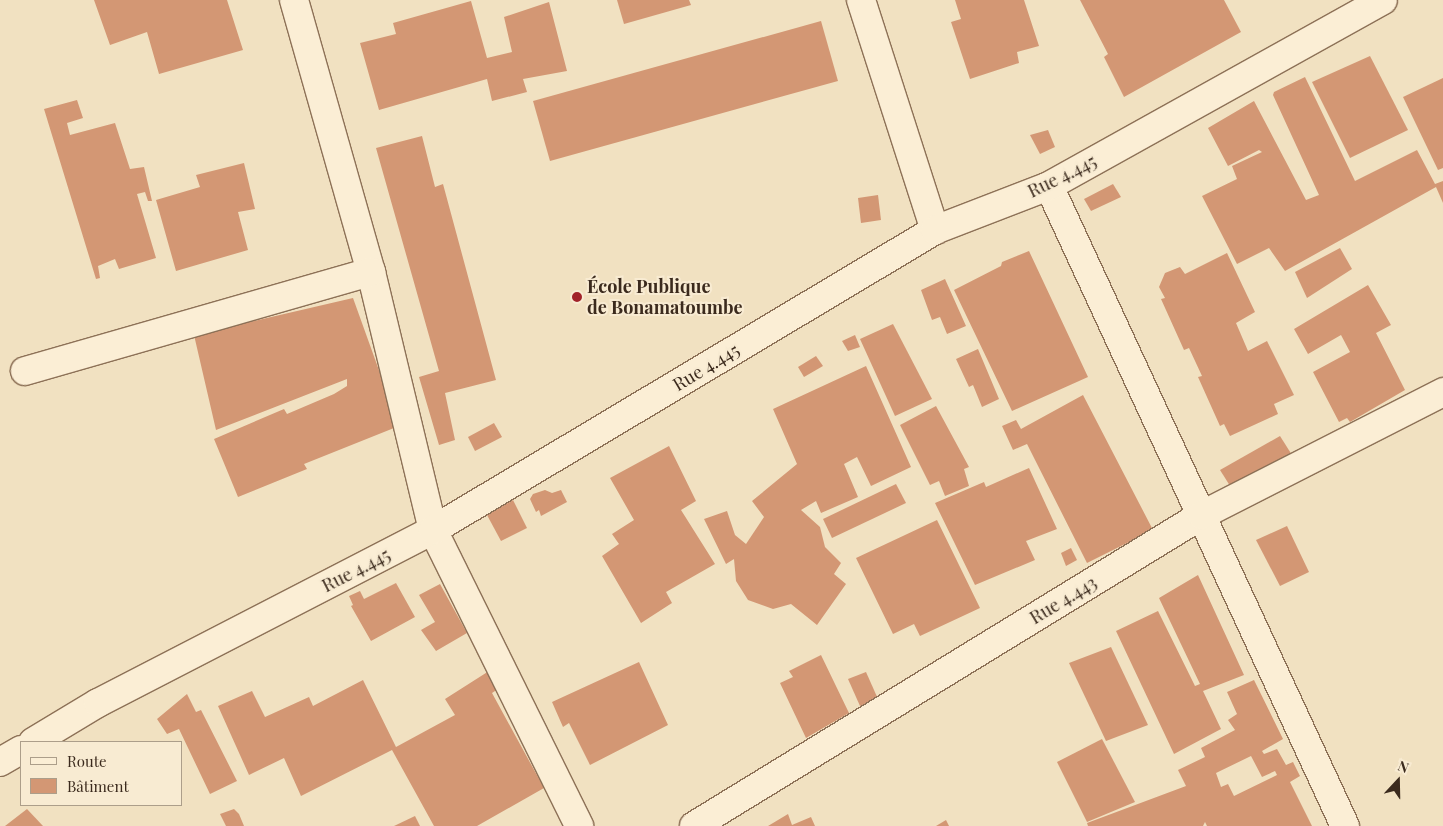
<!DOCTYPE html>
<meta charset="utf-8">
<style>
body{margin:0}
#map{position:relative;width:1443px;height:826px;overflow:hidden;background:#f1e1c1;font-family:"Playfair Display",serif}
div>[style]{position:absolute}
.building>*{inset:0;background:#d39774}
.roads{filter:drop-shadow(1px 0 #8d7157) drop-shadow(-1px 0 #8d7157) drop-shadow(0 1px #8d7157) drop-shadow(0 -1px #8d7157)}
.street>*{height:28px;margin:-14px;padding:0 14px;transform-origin:14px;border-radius:14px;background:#fbeed5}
.dots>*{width:14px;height:14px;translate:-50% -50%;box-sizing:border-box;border:2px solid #f8ebd2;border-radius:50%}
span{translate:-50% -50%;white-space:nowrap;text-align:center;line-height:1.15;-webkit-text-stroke:4px #f8ebd2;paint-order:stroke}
.street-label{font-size:18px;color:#3b2a1d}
.poi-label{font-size:18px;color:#3b2a1d;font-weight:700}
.left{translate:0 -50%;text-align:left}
.legend{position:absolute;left:20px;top:741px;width:162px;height:65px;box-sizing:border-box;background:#f8ebd2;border:1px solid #ac9e8a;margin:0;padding:6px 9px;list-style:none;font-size:15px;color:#3b2a1d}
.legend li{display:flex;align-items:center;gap:10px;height:25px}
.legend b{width:25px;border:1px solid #ac9e8a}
.north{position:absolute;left:1373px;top:756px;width:50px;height:50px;-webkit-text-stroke:4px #f8ebd2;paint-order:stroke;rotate:21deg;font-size:14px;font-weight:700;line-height:20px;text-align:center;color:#3b2a1d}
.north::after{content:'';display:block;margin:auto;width:18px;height:22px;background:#3b2a1d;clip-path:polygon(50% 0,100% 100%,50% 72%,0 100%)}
</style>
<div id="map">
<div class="building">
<div style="clip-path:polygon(94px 0,227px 0,243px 50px,159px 74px,147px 32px,110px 45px)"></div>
<div style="clip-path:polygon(617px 0,689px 0,691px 5px,624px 24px)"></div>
<div style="clip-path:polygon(955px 0,1024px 0,1039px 46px,1017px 52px,1019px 63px,970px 79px,951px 22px,961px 19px)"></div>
<div style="clip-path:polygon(1080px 0,1224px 0,1241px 32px,1124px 97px,1104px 57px,1108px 54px)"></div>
<div style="clip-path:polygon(471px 1px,487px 58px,512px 52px,504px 17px,549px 2px,567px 71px,523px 79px,527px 92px,492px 101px,487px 79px,379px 110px,360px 43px,396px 34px,393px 23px)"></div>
<div style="clip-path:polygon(821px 21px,838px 81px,550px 161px,533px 101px)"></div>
<div style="clip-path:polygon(1370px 56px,1408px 130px,1350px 158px,1312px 82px)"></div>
<div style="clip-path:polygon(1305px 77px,1355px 181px,1417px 150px,1435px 184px,1443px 181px,1443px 203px,1436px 187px,1285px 271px,1269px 248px,1237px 264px,1202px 196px,1237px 179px,1232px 166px,1262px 152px,1259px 150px,1228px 166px,1208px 128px,1254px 101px,1306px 200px,1319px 195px,1273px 95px,1274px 92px)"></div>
<div style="clip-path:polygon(1443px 78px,1443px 168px,1438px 170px,1403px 97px)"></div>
<div style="clip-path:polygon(77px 100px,83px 118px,67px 123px,70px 135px,115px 123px,130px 169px,144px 167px,152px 201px,148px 201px,145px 192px,137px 194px,156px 258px,119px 269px,115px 259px,98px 266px,100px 278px,96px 279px,44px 109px)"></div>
<div style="clip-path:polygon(1048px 130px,1055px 147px,1040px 154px,1030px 135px)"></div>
<div style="clip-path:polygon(422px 136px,435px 187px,443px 184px,496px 380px,445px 393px,455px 440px,439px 445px,419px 377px,439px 371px,376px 148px)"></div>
<div style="clip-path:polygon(244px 163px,255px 209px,238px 212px,248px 250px,176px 271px,156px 200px,200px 187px,196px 175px)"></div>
<div style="clip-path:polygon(1113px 184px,1121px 197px,1091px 211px,1084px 199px)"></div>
<div style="clip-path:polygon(878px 195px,881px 220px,861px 223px,858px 198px)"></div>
<div style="clip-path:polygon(1340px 248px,1352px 269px,1307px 298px,1295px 272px)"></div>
<div style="clip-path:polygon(1029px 251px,1088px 377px,1012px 411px,954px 290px,1001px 266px,1002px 262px)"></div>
<div style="clip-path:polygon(1227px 253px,1255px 312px,1236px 323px,1248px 351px,1267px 341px,1294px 395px,1274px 404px,1278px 414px,1230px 436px,1224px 424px,1220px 426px,1198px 377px,1202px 376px,1189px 348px,1184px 350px,1161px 299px,1165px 298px,1159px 287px,1165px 273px,1180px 267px,1185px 274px)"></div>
<div style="clip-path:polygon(945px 279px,966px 326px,947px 334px,940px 317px,932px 320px,921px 290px)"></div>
<div style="clip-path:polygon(1368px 285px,1391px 325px,1376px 333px,1405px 390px,1350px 422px,1347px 418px,1339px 422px,1313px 372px,1350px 352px,1341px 335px,1308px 354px,1294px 329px)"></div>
<div style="clip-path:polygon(353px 298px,399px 426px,304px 464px,307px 469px,238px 497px,214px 439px,284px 409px,287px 414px,334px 394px,347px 386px,347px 379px,216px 430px,194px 335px)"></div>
<div style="clip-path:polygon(893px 324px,932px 399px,895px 416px,860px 339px)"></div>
<div style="clip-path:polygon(855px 335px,860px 347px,848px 351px,842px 341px)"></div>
<div style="clip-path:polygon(978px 349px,999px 399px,982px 407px,973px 385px,969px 387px,956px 359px)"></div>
<div style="clip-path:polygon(816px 356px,823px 366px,804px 377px,798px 367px)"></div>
<div style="clip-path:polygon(866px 366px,911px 467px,871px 486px,857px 457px,844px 464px,858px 497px,821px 513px,816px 501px,801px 510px,820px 527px,825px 547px,841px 563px,834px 574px,846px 584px,817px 625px,791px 604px,773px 609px,748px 600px,736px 581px,734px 559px,726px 564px,704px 519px,727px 511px,735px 535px,746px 544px,764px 517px,752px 501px,797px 464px,773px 409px)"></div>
<div style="clip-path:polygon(1083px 395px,1153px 530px,1087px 563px,1027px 444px,1013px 450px,1002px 426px,1016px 420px,1021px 429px)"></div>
<div style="clip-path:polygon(936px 406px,969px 467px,964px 469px,969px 486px,945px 496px,939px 481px,930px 485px,900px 425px)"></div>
<div style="clip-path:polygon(494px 423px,502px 437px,475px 451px,468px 437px)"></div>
<div style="clip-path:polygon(1280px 436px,1292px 455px,1232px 489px,1220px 470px)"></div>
<div style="clip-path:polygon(669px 446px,696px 501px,681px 510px,715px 564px,666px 592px,672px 603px,641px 623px,602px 556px,619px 544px,612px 534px,634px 520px,610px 478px)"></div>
<div style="clip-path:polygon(1029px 468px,1057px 529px,1026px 541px,1035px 560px,975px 585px,935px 503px,984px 482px,986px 487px)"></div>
<div style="clip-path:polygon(896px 484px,906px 503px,832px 538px,823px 519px)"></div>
<div style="clip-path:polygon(545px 490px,552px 493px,561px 490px,567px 502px,541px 516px,539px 510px,536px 512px,530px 499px,533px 494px)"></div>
<div style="clip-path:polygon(513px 500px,527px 528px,501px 541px,487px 515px)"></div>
<div style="clip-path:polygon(937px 520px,980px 608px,920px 636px,914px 624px,893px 634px,856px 558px)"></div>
<div style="clip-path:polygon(1287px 526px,1309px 572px,1280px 586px,1256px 540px)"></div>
<div style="clip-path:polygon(1071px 548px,1077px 560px,1066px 566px,1061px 553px)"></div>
<div style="clip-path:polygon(1198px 575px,1244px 675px,1203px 691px,1221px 729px,1174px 754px,1116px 631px,1158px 611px,1195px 686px,1200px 684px,1159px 598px)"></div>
<div style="clip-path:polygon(396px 583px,415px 617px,371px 641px,351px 606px,353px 605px,349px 596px,360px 591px,364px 599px)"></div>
<div style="clip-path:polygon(440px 584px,467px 633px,436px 651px,421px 630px,435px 622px,419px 595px)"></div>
<div style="clip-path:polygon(1111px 647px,1148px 725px,1106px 741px,1069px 663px)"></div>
<div style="clip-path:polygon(821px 655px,849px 713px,806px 738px,780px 683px,793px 677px,789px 671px)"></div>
<div style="clip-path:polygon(639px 662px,668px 725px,590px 765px,569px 723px,563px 727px,552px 702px)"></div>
<div style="clip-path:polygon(489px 671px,498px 689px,492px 693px,544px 788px,477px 826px,434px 826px,392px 750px,301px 796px,284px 758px,249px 775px,218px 706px,252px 691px,265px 717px,309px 697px,313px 706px,363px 680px,396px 747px,455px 715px,445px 699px)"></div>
<div style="clip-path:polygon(866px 672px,878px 699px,860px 706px,848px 679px)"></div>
<div style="clip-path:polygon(evenodd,1254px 680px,1283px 739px,1262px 751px,1264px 754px,1277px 749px,1286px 765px,1293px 762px,1300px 776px,1290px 782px,1312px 826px,1207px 826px,1205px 822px,1203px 826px,1088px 826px,1087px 823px,1186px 786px,1178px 770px,1205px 757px,1201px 748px,1235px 730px,1228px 720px,1237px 714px,1227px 692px,1254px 680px,1251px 756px,1262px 777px,1275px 771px,1277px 775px,1234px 796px,1228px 784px,1221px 787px,1216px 773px,1251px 756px)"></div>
<div style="clip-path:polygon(187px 694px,196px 712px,201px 710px,237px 781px,210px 794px,179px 729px,167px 734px,157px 719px)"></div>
<div style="clip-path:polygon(1102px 739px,1135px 802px,1087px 822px,1057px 762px)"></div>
<div style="clip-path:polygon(27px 809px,43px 826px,5px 826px)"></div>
<div style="clip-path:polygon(234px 809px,239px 814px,244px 826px,226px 826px,220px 814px)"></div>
<div style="clip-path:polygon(788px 814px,792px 825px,811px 817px,815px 826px,768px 826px)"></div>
<div style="clip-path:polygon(415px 816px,420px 826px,394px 826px)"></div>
<div style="clip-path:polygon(946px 820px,949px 826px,936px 826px)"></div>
</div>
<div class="roads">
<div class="street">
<div style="left:294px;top:0;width:283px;rotate:74.2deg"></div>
<div style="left:371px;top:272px;width:265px;rotate:76.5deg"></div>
<div style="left:433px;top:530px;width:330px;rotate:63.7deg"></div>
<div style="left:861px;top:0;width:242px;rotate:72.2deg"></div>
<div style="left:1049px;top:186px;width:705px;rotate:65.18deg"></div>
<div style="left:25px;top:371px;width:360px;rotate:-16deg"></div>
<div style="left:33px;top:742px;width:76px;rotate:-31deg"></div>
<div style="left:98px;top:703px;width:377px;rotate:-27.3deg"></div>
<div style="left:433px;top:530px;width:585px;rotate:-30.86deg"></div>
<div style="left:935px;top:230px;width:122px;rotate:-21.1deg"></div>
<div style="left:1049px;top:186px;width:382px;rotate:-29.1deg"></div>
<div style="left:0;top:762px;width:24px;rotate:-30deg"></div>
<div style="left:694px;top:826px;width:596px;rotate:-31.48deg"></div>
<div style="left:1202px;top:515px;width:271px;rotate:-27deg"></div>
</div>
</div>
<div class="dots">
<div style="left:577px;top:297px;background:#a12229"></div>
</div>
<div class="street-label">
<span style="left:1062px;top:176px;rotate:-26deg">Rue 4.445</span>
<span style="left:706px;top:367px;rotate:-31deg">Rue 4.445</span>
<span style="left:356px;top:570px;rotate:-27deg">Rue 4.445</span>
<span style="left:1063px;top:600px;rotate:-31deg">Rue 4.443</span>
</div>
<div class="poi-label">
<span class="left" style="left:587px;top:297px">École Publique<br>de Bonamatoumbe</span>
</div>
<ul class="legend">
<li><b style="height:6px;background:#fbeed5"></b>Route</li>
<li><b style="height:14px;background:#d39774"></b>Bâtiment</li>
</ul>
<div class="north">N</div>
</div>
